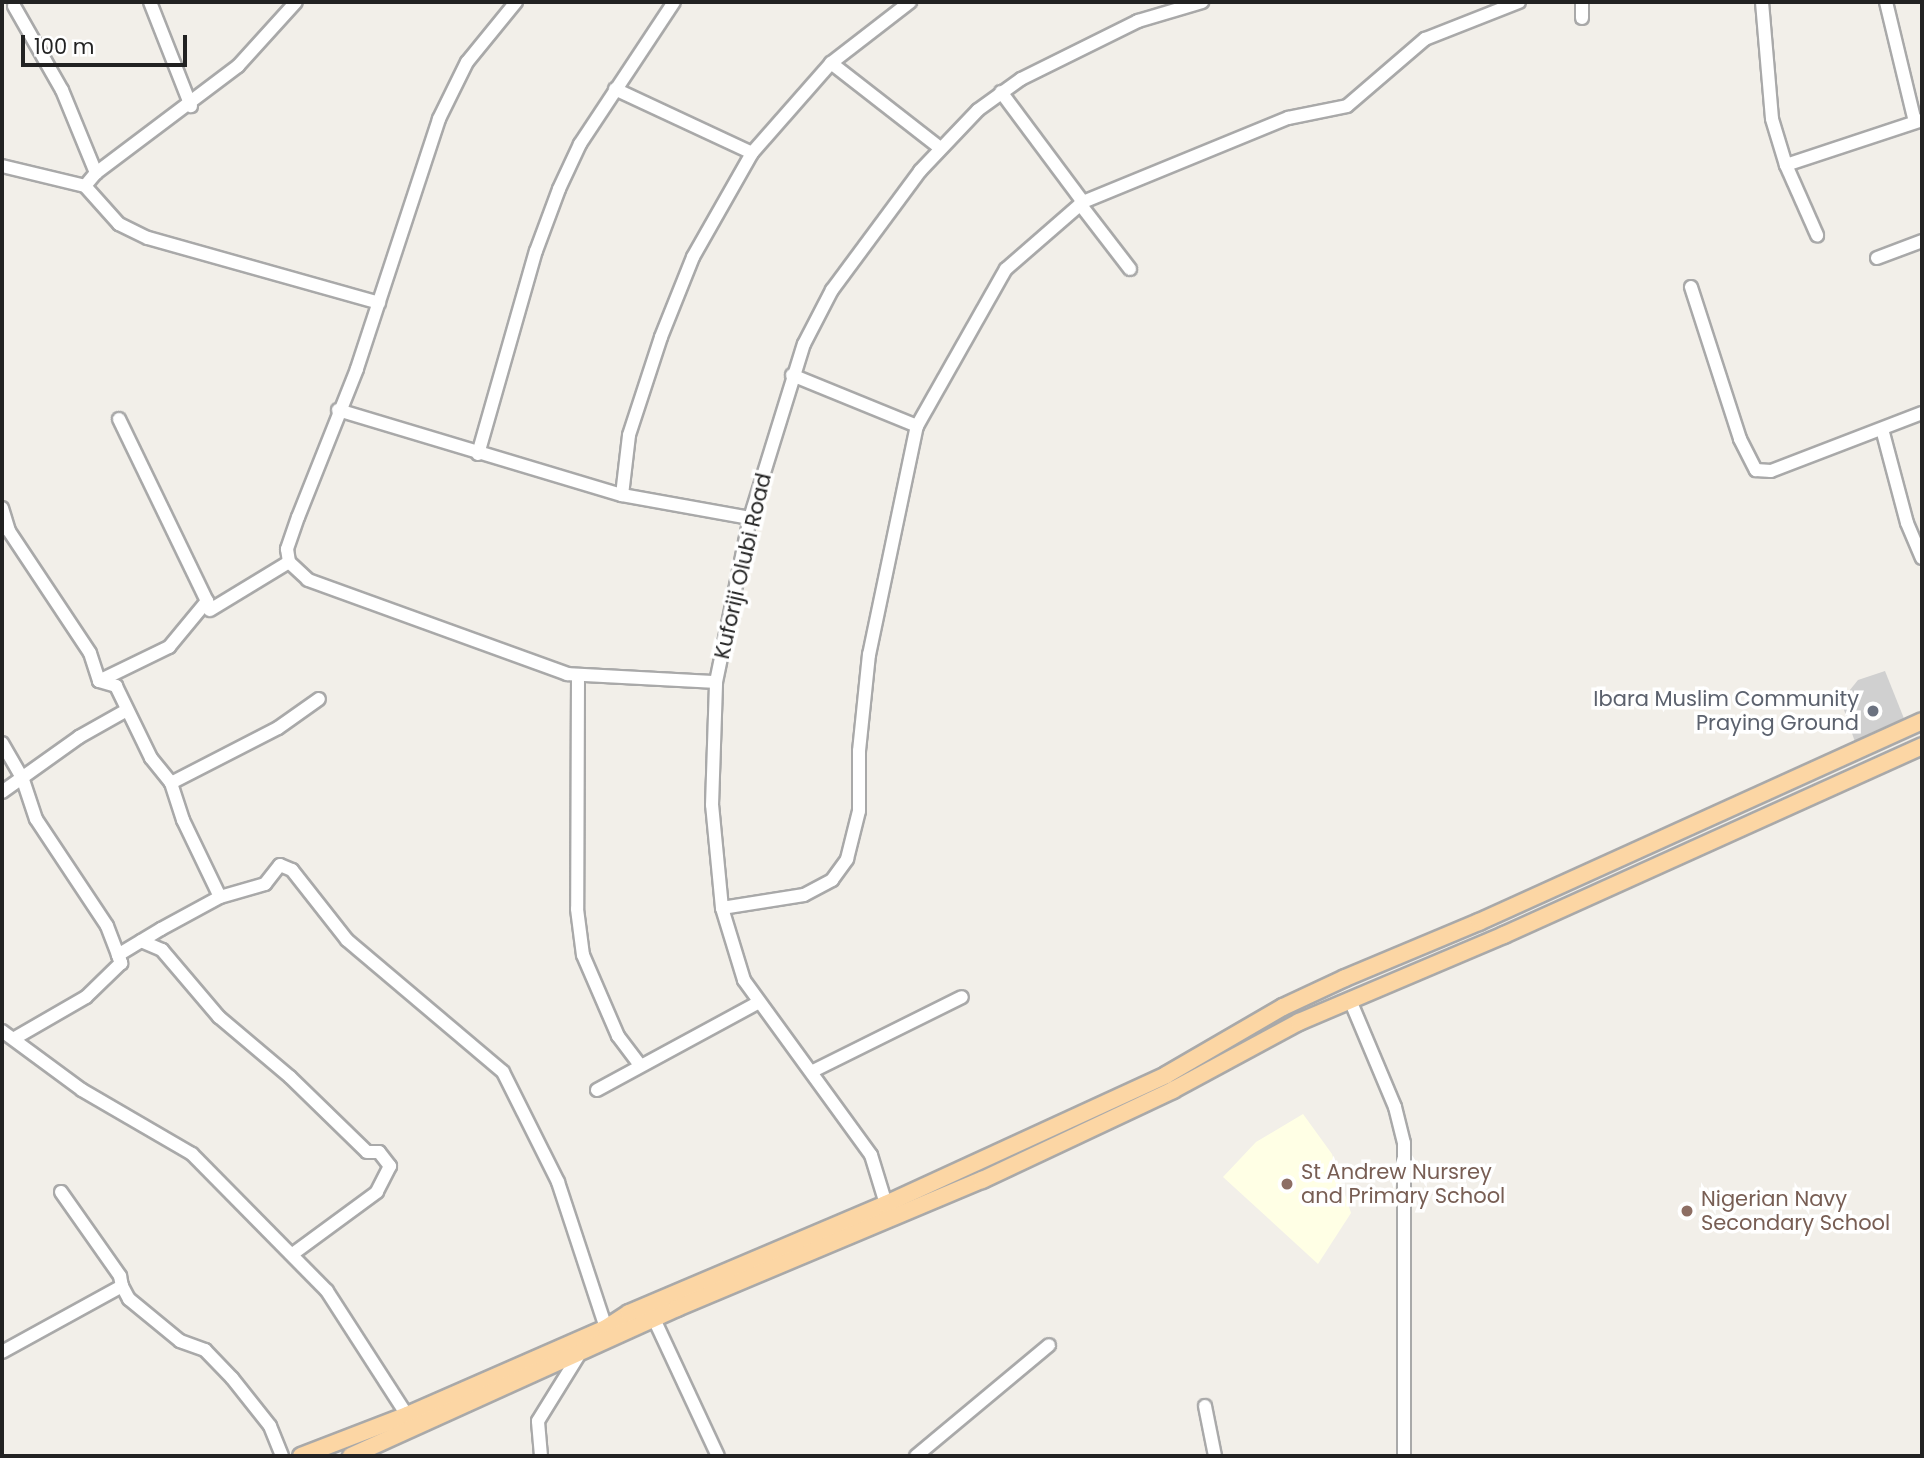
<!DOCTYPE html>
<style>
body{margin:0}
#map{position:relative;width:1924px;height:1458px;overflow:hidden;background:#f2efe9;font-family:Poppins,sans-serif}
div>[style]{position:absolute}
.education>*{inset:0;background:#ffffe5}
.religious>*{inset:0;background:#d0d0d0}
.roads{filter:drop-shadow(2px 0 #a9a9a9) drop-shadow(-2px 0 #a9a9a9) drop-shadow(0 2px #a9a9a9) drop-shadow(0 -2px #a9a9a9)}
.minor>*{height:12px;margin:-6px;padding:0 6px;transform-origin:6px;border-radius:6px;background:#fff}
.major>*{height:16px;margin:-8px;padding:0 8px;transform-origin:8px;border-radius:8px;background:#fcd6a4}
.dots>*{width:19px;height:19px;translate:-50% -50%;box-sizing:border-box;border:4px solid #fff;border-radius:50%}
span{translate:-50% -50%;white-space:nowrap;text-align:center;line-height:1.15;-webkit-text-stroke:7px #fff;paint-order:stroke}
.street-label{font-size:21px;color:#222}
.worship-label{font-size:21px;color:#5b616d}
.right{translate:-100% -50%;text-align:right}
.education-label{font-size:21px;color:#785e54}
.left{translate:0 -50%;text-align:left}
.frame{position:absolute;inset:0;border:4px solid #222;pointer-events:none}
.scale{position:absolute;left:21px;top:35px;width:166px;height:32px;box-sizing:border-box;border:4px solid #222;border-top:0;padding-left:9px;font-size:21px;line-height:24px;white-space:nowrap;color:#222;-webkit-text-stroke:5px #fff;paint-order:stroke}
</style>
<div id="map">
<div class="education">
<div style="clip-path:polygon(1303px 1114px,1332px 1154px,1351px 1213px,1318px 1264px,1223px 1177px,1256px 1142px)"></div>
</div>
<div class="religious">
<div style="clip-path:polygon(1885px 671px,1905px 721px,1855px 742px,1841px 701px,1858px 680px)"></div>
</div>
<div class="roads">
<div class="minor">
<div style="left:150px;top:2px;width:112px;rotate:68.5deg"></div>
<div style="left:516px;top:2px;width:77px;rotate:129.2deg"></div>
<div style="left:467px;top:62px;width:64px;rotate:116.2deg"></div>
<div style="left:439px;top:119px;width:263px;rotate:108.2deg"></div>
<div style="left:357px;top:369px;width:159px;rotate:111.7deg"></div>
<div style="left:298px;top:517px;width:34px;rotate:109deg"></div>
<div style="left:287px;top:549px;width:13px;rotate:81deg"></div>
<div style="left:289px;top:562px;width:26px;rotate:43deg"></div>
<div style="left:308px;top:580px;width:276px;rotate:19.9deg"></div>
<div style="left:567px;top:674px;width:149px;rotate:3.1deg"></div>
<div style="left:1582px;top:2px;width:16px;rotate:90deg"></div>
<div style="left:1762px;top:2px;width:117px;rotate:85.1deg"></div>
<div style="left:1772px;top:119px;width:48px;rotate:73.1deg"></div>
<div style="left:1786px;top:165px;width:77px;rotate:66.1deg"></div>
<div style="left:1886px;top:2px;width:123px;rotate:76.4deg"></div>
<div style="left:14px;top:6px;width:97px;rotate:60.3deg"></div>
<div style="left:62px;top:90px;width:90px;rotate:67.7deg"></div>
<div style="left:831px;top:63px;width:138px;rotate:37.9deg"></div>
<div style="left:615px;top:89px;width:151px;rotate:25deg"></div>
<div style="left:1001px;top:92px;width:137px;rotate:53.3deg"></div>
<div style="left:1786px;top:165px;width:143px;rotate:-18.3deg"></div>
<div style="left:2px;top:166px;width:85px;rotate:13.5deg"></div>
<div style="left:85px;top:186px;width:51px;rotate:48.2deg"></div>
<div style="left:119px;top:224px;width:32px;rotate:26deg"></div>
<div style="left:148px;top:238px;width:240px;rotate:15.7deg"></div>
<div style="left:85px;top:186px;width:17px;rotate:-50deg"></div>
<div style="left:96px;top:173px;width:178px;rotate:-37deg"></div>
<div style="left:238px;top:66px;width:86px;rotate:-47.8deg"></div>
<div style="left:1080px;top:204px;width:82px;rotate:52.4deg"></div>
<div style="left:1877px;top:258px;width:48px;rotate:-20.7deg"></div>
<div style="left:1691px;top:287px;width:160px;rotate:72.1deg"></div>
<div style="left:1740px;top:439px;width:35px;rotate:63deg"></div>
<div style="left:1756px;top:470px;width:15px;rotate:4deg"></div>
<div style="left:1771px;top:471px;width:162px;rotate:-21deg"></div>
<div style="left:792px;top:375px;width:135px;rotate:22.2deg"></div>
<div style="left:338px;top:410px;width:296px;rotate:16.7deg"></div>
<div style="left:622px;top:495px;width:130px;rotate:10.2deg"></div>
<div style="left:119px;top:419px;width:202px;rotate:64.2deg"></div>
<div style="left:1882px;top:429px;width:97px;rotate:75.1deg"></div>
<div style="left:1907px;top:523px;width:38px;rotate:67deg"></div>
<div style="left:478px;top:454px;width:211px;rotate:-74.1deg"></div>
<div style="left:536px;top:251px;width:66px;rotate:-69.6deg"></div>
<div style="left:559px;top:189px;width:50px;rotate:-65deg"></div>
<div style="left:580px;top:144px;width:170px;rotate:-56.5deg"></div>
<div style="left:622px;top:495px;width:60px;rotate:-83.3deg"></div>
<div style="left:629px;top:435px;width:103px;rotate:-71.9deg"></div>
<div style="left:661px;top:337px;width:86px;rotate:-68.2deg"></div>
<div style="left:693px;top:257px;width:120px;rotate:-60.4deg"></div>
<div style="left:752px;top:153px;width:120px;rotate:-48.7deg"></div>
<div style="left:831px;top:63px;width:100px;rotate:-37.7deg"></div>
<div style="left:2px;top:508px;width:24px;rotate:73deg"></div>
<div style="left:9px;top:531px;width:146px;rotate:56.4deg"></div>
<div style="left:90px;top:653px;width:29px;rotate:72deg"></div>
<div style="left:99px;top:681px;width:18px;rotate:16deg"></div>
<div style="left:116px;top:686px;width:80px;rotate:64.1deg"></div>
<div style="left:151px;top:758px;width:32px;rotate:51deg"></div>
<div style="left:171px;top:783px;width:39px;rotate:72deg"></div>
<div style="left:183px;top:820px;width:85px;rotate:64.3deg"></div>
<div style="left:578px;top:676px;width:233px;rotate:90.2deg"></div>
<div style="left:577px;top:909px;width:46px;rotate:82.6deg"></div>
<div style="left:583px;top:955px;width:88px;rotate:66.6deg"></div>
<div style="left:618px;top:1036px;width:35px;rotate:53deg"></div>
<div style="left:99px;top:681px;width:78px;rotate:-25.9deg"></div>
<div style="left:169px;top:647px;width:60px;rotate:-50.4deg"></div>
<div style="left:207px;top:601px;width:9px;rotate:72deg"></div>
<div style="left:210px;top:610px;width:92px;rotate:-31.3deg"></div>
<div style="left:2px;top:743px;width:39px;rotate:60deg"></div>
<div style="left:22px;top:777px;width:44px;rotate:71.6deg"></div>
<div style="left:36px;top:819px;width:128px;rotate:56.4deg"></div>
<div style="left:107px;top:926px;width:40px;rotate:69deg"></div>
<div style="left:171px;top:783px;width:120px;rotate:-27.2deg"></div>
<div style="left:278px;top:728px;width:50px;rotate:-35.3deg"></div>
<div style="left:2px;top:792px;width:95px;rotate:-35.5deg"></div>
<div style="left:79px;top:737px;width:55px;rotate:-29.4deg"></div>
<div style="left:722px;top:908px;width:83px;rotate:-9deg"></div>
<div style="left:804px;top:895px;width:32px;rotate:-28deg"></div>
<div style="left:832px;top:880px;width:26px;rotate:-54deg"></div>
<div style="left:847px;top:859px;width:49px;rotate:-76deg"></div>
<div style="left:859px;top:811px;width:60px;rotate:-90deg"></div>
<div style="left:859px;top:751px;width:97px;rotate:-84.1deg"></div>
<div style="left:869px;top:655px;width:234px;rotate:-78.2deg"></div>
<div style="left:917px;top:426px;width:180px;rotate:-60.5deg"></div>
<div style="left:1006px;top:269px;width:102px;rotate:-41deg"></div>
<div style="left:1083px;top:202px;width:222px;rotate:-22.3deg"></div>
<div style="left:1288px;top:118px;width:60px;rotate:-11.5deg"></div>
<div style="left:1347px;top:106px;width:103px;rotate:-40.7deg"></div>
<div style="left:1425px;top:39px;width:101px;rotate:-21.5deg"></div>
<div style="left:141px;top:941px;width:23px;rotate:23deg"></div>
<div style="left:162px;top:950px;width:88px;rotate:49.6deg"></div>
<div style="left:219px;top:1017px;width:93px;rotate:40.2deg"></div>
<div style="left:290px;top:1077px;width:107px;rotate:44.2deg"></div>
<div style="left:367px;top:1152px;width:12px"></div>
<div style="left:379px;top:1152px;width:18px;rotate:52deg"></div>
<div style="left:390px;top:1166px;width:29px;rotate:117deg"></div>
<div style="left:377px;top:1192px;width:103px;rotate:143.7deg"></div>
<div style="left:1350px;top:1000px;width:116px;rotate:67.2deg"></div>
<div style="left:1395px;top:1107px;width:37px;rotate:76deg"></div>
<div style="left:1404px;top:1143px;width:313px;rotate:90deg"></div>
<div style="left:2px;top:1031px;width:99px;rotate:36.4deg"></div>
<div style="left:82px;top:1090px;width:127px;rotate:30.2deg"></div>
<div style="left:192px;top:1154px;width:192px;rotate:45.4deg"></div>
<div style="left:327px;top:1291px;width:148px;rotate:57.2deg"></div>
<div style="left:15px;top:1038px;width:82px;rotate:-30deg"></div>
<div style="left:86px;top:997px;width:49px;rotate:-44.2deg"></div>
<div style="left:121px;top:963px;width:9px;rotate:-111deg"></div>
<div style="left:118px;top:955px;width:50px;rotate:-31.2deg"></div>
<div style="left:161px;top:929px;width:67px;rotate:-28.5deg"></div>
<div style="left:220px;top:897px;width:47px;rotate:-16.1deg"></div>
<div style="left:265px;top:884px;width:24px;rotate:-52deg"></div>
<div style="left:280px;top:865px;width:13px;rotate:23deg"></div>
<div style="left:292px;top:870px;width:89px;rotate:51.8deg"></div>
<div style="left:347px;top:940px;width:204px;rotate:40.2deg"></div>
<div style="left:503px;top:1072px;width:123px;rotate:63.4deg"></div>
<div style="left:558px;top:1182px;width:154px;rotate:71.8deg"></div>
<div style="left:813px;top:1071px;width:166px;rotate:-26.4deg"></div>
<div style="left:597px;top:1090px;width:182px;rotate:-28.5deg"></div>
<div style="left:61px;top:1192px;width:103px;rotate:54.9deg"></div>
<div style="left:120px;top:1276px;width:10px;rotate:79deg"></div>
<div style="left:886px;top:1204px;width:51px;rotate:-107deg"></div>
<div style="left:871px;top:1155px;width:216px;rotate:-126deg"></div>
<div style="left:744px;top:980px;width:75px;rotate:-107deg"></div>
<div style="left:722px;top:908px;width:103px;rotate:-95.5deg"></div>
<div style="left:712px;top:805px;width:123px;rotate:-88.1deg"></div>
<div style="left:716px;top:682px;width:167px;rotate:-78.3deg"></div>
<div style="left:750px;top:518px;width:182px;rotate:-72.8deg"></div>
<div style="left:804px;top:344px;width:61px;rotate:-62.6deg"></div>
<div style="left:832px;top:290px;width:148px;rotate:-53.5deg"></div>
<div style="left:920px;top:171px;width:84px;rotate:-46.4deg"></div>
<div style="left:978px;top:110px;width:53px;rotate:-35.8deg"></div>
<div style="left:1021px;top:79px;width:131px;rotate:-26.4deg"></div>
<div style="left:1138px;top:21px;width:67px;rotate:-16.5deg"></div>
<div style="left:654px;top:1319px;width:151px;rotate:65deg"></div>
<div style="left:2px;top:1352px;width:137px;rotate:-28.8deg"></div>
<div style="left:122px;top:1286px;width:15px;rotate:62deg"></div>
<div style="left:129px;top:1299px;width:66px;rotate:39.5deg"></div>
<div style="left:180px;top:1341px;width:27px;rotate:20deg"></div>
<div style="left:205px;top:1350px;width:39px;rotate:46deg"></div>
<div style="left:232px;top:1378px;width:61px;rotate:51.6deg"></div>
<div style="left:270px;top:1426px;width:32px;rotate:68deg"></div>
<div style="left:1205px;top:1406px;width:51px;rotate:78.7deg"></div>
<div style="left:541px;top:1456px;width:35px;rotate:-95deg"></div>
<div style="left:538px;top:1421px;width:78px;rotate:-58.2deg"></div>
<div style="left:916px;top:1456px;width:173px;rotate:-39.8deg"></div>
</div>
<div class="major">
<div style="left:301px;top:1456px;width:114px;rotate:-21.1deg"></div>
<div style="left:407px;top:1415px;width:217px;rotate:-23.6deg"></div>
<div style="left:606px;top:1328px;width:27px;rotate:-33deg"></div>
<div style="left:629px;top:1313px;width:279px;rotate:-23deg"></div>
<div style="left:886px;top:1204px;width:308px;rotate:-24.7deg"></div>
<div style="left:1166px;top:1075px;width:135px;rotate:-30.2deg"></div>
<div style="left:1283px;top:1007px;width:68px;rotate:-25.1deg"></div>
<div style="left:1345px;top:978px;width:145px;rotate:-22.7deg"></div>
<div style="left:1479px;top:922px;width:486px;rotate:-24.4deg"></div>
<div style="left:351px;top:1456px;width:358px;rotate:-24.4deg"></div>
<div style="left:677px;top:1308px;width:331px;rotate:-22.8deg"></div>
<div style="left:982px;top:1180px;width:211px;rotate:-25.2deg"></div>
<div style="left:1173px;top:1090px;width:143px;rotate:-28.4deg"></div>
<div style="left:1299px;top:1022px;width:223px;rotate:-23deg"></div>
<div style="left:1504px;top:935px;width:459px;rotate:-24.3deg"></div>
</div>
</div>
<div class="dots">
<div style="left:1873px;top:711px;background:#6b7280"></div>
<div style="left:1287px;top:1184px;background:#8d6e63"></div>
<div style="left:1687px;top:1211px;background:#8d6e63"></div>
</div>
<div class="street-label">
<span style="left:743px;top:566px;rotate:-77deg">Kuforiji Olubi Road</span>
</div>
<div class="worship-label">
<span class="right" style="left:1859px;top:711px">Ibara Muslim Community<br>Praying Ground</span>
</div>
<div class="education-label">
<span class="left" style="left:1301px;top:1184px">St Andrew Nursrey<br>and Primary School</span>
<span class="left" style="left:1701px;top:1211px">Nigerian Navy<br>Secondary School</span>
</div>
<div class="frame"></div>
<div class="scale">100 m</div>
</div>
